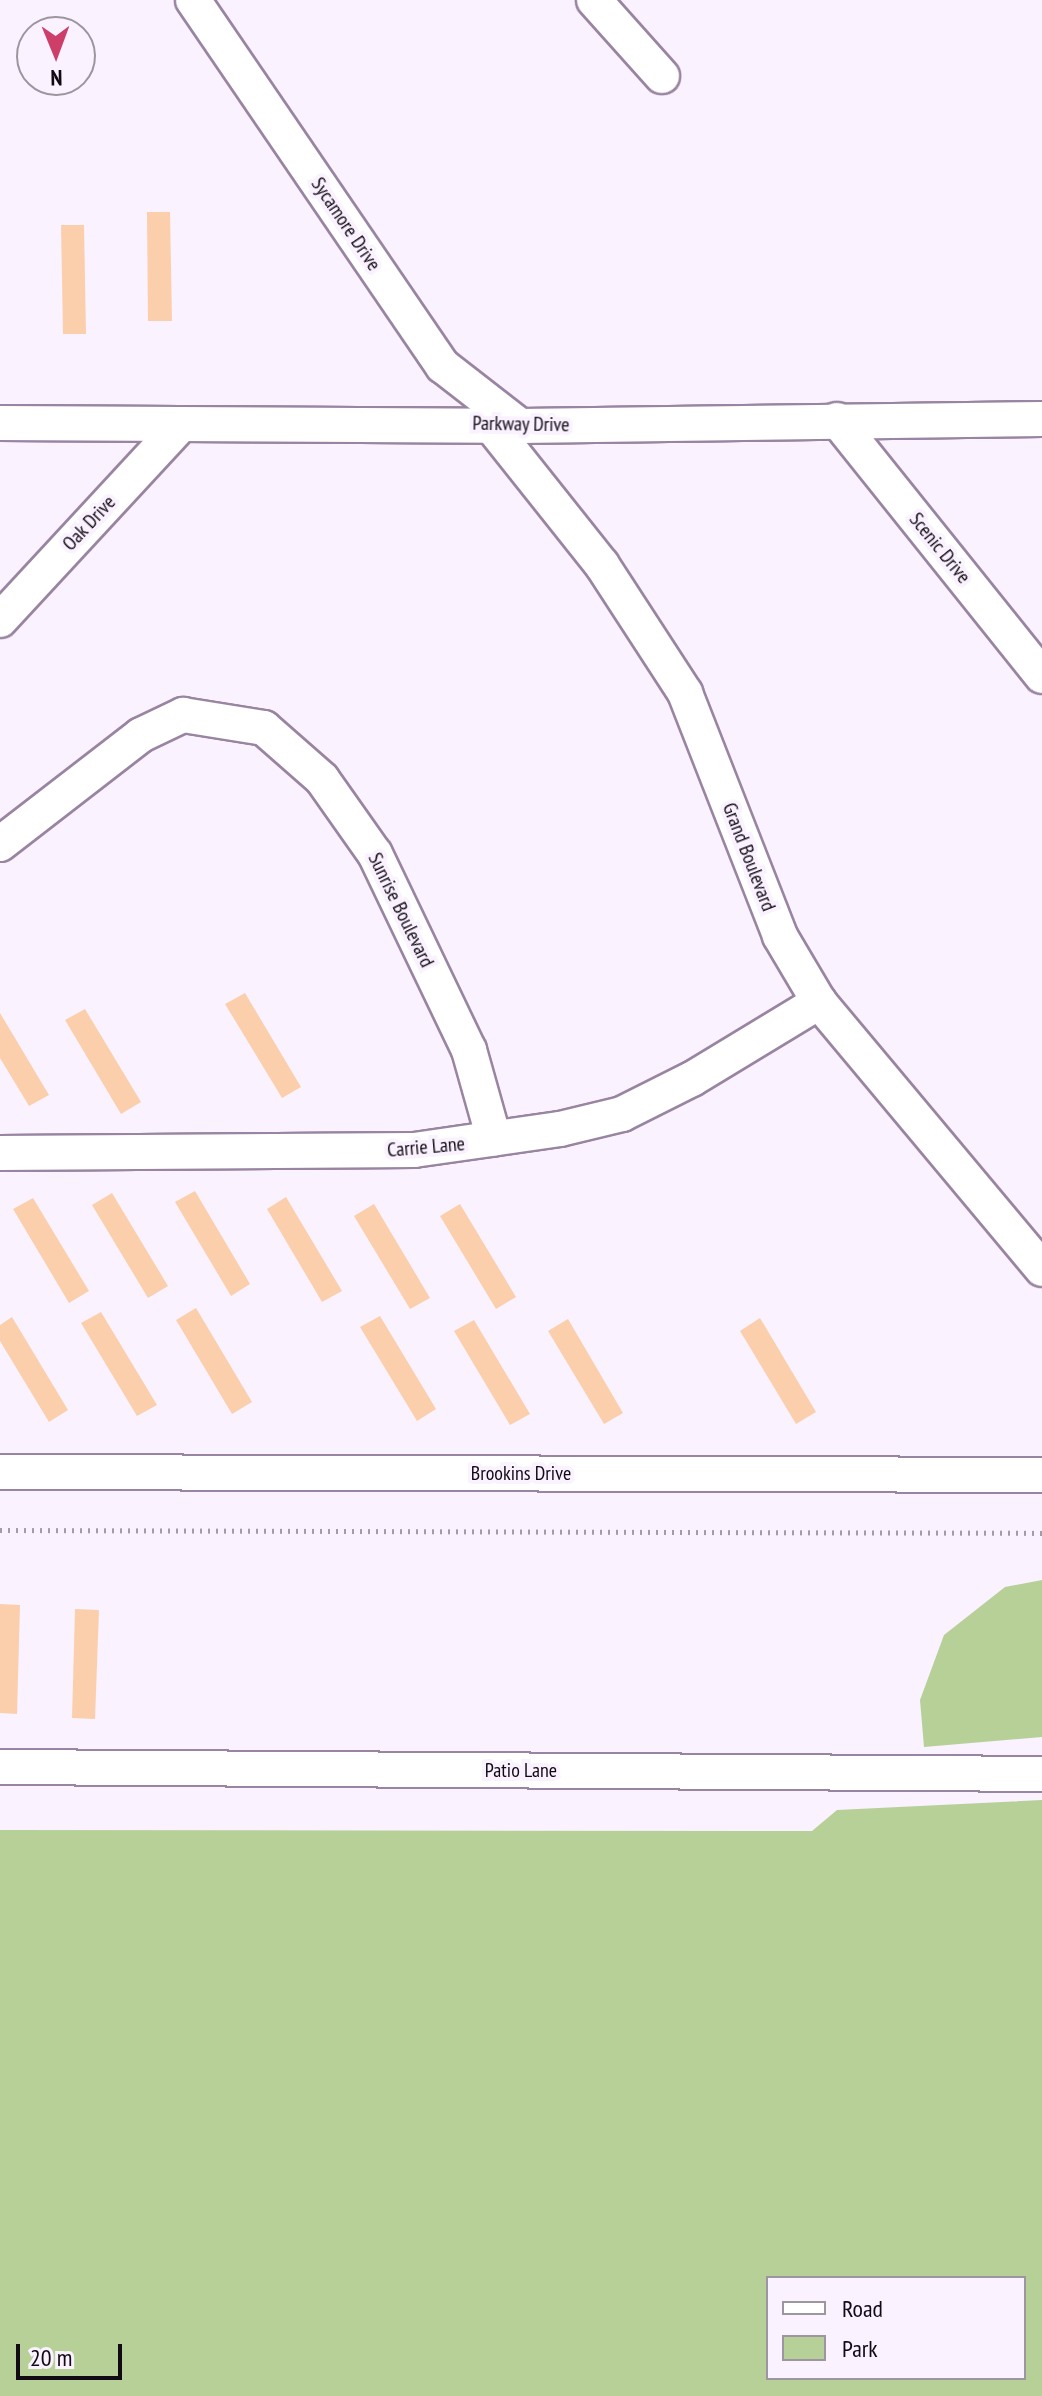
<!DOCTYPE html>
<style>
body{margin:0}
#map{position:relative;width:1042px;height:2396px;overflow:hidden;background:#faf2fe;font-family:"PT Sans Narrow",sans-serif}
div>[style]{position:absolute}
.green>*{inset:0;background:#b7d098}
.building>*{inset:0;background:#fbcfac}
.path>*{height:5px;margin-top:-2.5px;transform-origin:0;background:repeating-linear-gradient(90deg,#a39ba6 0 2px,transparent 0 8px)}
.roads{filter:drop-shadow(2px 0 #9985a1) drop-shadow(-2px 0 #9985a1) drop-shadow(0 2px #9985a1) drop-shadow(0 -2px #9985a1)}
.minor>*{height:34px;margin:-17px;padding:0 17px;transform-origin:17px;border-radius:17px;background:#fff}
span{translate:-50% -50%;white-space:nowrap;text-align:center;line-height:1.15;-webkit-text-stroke:8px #faf2fe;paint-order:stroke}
.street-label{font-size:20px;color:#110a14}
.legend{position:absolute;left:766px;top:2276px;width:260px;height:104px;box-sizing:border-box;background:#faf2fe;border:2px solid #9d95a0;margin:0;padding:10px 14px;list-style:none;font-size:24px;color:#110a14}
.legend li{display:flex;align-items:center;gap:16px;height:40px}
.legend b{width:40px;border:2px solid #9d95a0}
.north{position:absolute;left:16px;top:16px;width:80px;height:80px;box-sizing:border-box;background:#faf2fe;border:2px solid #9d95a0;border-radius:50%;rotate:179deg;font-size:22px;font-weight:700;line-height:32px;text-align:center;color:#110a14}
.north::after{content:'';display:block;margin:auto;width:28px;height:36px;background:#cd3e69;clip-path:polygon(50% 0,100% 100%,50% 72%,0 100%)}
.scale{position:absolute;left:16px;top:2344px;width:106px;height:36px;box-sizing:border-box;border:4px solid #110a14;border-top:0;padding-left:10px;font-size:24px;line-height:28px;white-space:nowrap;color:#110a14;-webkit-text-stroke:6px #faf2fe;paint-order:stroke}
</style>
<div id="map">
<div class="green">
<div style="clip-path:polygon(1042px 1580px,1042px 1737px,924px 1747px,920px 1700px,944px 1635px,1005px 1587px)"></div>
<div style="clip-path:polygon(evenodd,1042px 1800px,1042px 2396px,0 2396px,0 1830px,812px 1831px,837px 1810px,1042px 1800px,768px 2278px,1024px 2278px,1024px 2378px,768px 2378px,768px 2278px)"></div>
</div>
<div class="building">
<div style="clip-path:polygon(147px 212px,170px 212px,172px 321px,148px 321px)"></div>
<div style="clip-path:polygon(61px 225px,84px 225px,86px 334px,63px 334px)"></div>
<div style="clip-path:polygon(245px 993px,301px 1087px,282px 1098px,225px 1004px)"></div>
<div style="clip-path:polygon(85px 1009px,141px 1102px,121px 1114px,65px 1020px)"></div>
<div style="clip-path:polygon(0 1013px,49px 1095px,29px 1106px,0 1058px)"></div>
<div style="clip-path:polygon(195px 1191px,250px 1284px,231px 1296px,175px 1202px)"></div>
<div style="clip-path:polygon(112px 1193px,168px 1286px,148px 1298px,92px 1205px)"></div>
<div style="clip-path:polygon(286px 1197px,342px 1291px,322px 1302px,267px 1209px)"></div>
<div style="clip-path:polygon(33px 1198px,89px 1291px,69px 1303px,13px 1209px)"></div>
<div style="clip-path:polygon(374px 1204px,430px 1298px,410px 1309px,354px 1216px)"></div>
<div style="clip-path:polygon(460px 1204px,516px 1297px,496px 1309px,440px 1216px)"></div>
<div style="clip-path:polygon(196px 1308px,252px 1402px,232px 1414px,176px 1320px)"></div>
<div style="clip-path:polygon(101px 1312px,157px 1405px,137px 1416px,81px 1323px)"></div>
<div style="clip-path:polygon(380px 1316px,436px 1409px,417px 1421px,360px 1327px)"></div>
<div style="clip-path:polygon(12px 1317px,68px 1410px,49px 1422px,0 1341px,0 1325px)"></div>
<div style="clip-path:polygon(760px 1318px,816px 1412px,796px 1424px,740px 1331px)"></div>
<div style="clip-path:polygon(568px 1319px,623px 1413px,604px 1424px,548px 1331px)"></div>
<div style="clip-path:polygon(474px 1320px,530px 1414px,510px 1425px,454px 1331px)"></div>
<div style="clip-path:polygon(0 1604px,20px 1605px,17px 1714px,0 1713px)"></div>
<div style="clip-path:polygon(75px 1609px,99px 1610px,95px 1719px,72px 1718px)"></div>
</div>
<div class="path">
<div style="left:0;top:1530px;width:1042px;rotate:0.16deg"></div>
</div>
<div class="roads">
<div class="minor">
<div style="left:193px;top:0;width:443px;rotate:55.7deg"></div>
<div style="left:443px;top:366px;width:98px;rotate:37.9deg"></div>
<div style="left:594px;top:0;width:102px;rotate:48.2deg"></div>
<div style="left:837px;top:420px;width:328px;rotate:51.3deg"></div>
<div style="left:0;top:423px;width:520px;rotate:0.33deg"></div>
<div style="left:520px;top:426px;width:522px;rotate:-0.77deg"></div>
<div style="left:489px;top:423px;width:181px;rotate:51.5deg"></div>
<div style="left:602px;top:565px;width:153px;rotate:57deg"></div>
<div style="left:685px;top:693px;width:261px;rotate:68.6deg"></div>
<div style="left:780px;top:936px;width:77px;rotate:59.4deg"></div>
<div style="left:819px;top:1002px;width:348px;rotate:50.1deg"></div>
<div style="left:0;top:620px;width:263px;rotate:-47.2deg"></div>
<div style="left:0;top:844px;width:178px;rotate:-37.7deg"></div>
<div style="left:141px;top:735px;width:47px;rotate:-25.5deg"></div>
<div style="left:183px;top:715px;width:82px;rotate:9.1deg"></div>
<div style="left:264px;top:728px;width:77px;rotate:41.3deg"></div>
<div style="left:322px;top:779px;width:92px;rotate:54.8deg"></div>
<div style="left:375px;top:854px;width:217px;rotate:64.4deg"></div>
<div style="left:469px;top:1050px;width:92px;rotate:74.3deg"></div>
<div style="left:0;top:1153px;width:414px;rotate:-0.4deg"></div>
<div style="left:414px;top:1150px;width:148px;rotate:-8.2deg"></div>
<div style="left:560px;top:1129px;width:64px;rotate:-13.6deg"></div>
<div style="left:622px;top:1114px;width:78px;rotate:-26.6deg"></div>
<div style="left:692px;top:1079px;width:149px;rotate:-31.2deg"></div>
<div style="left:0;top:1472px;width:1042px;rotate:0.16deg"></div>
<div style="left:0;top:1767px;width:1042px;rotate:0.38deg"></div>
</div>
</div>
<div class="street-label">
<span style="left:346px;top:224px;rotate:56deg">Sycamore Drive</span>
<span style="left:521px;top:424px;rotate:1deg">Parkway Drive</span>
<span style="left:89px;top:523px;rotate:-47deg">Oak Drive</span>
<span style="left:940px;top:548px;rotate:51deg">Scenic Drive</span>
<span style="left:749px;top:857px;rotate:69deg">Grand Boulevard</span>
<span style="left:401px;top:910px;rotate:64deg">Sunrise Boulevard</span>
<span style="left:426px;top:1147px;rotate:-5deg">Carrie Lane</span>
<span style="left:521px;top:1473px">Brookins Drive</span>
<span style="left:521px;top:1770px">Patio Lane</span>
</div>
<ul class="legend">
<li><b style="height:10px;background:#fff"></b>Road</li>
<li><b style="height:22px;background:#b7d098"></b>Park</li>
</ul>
<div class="north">N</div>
<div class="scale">20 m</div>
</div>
